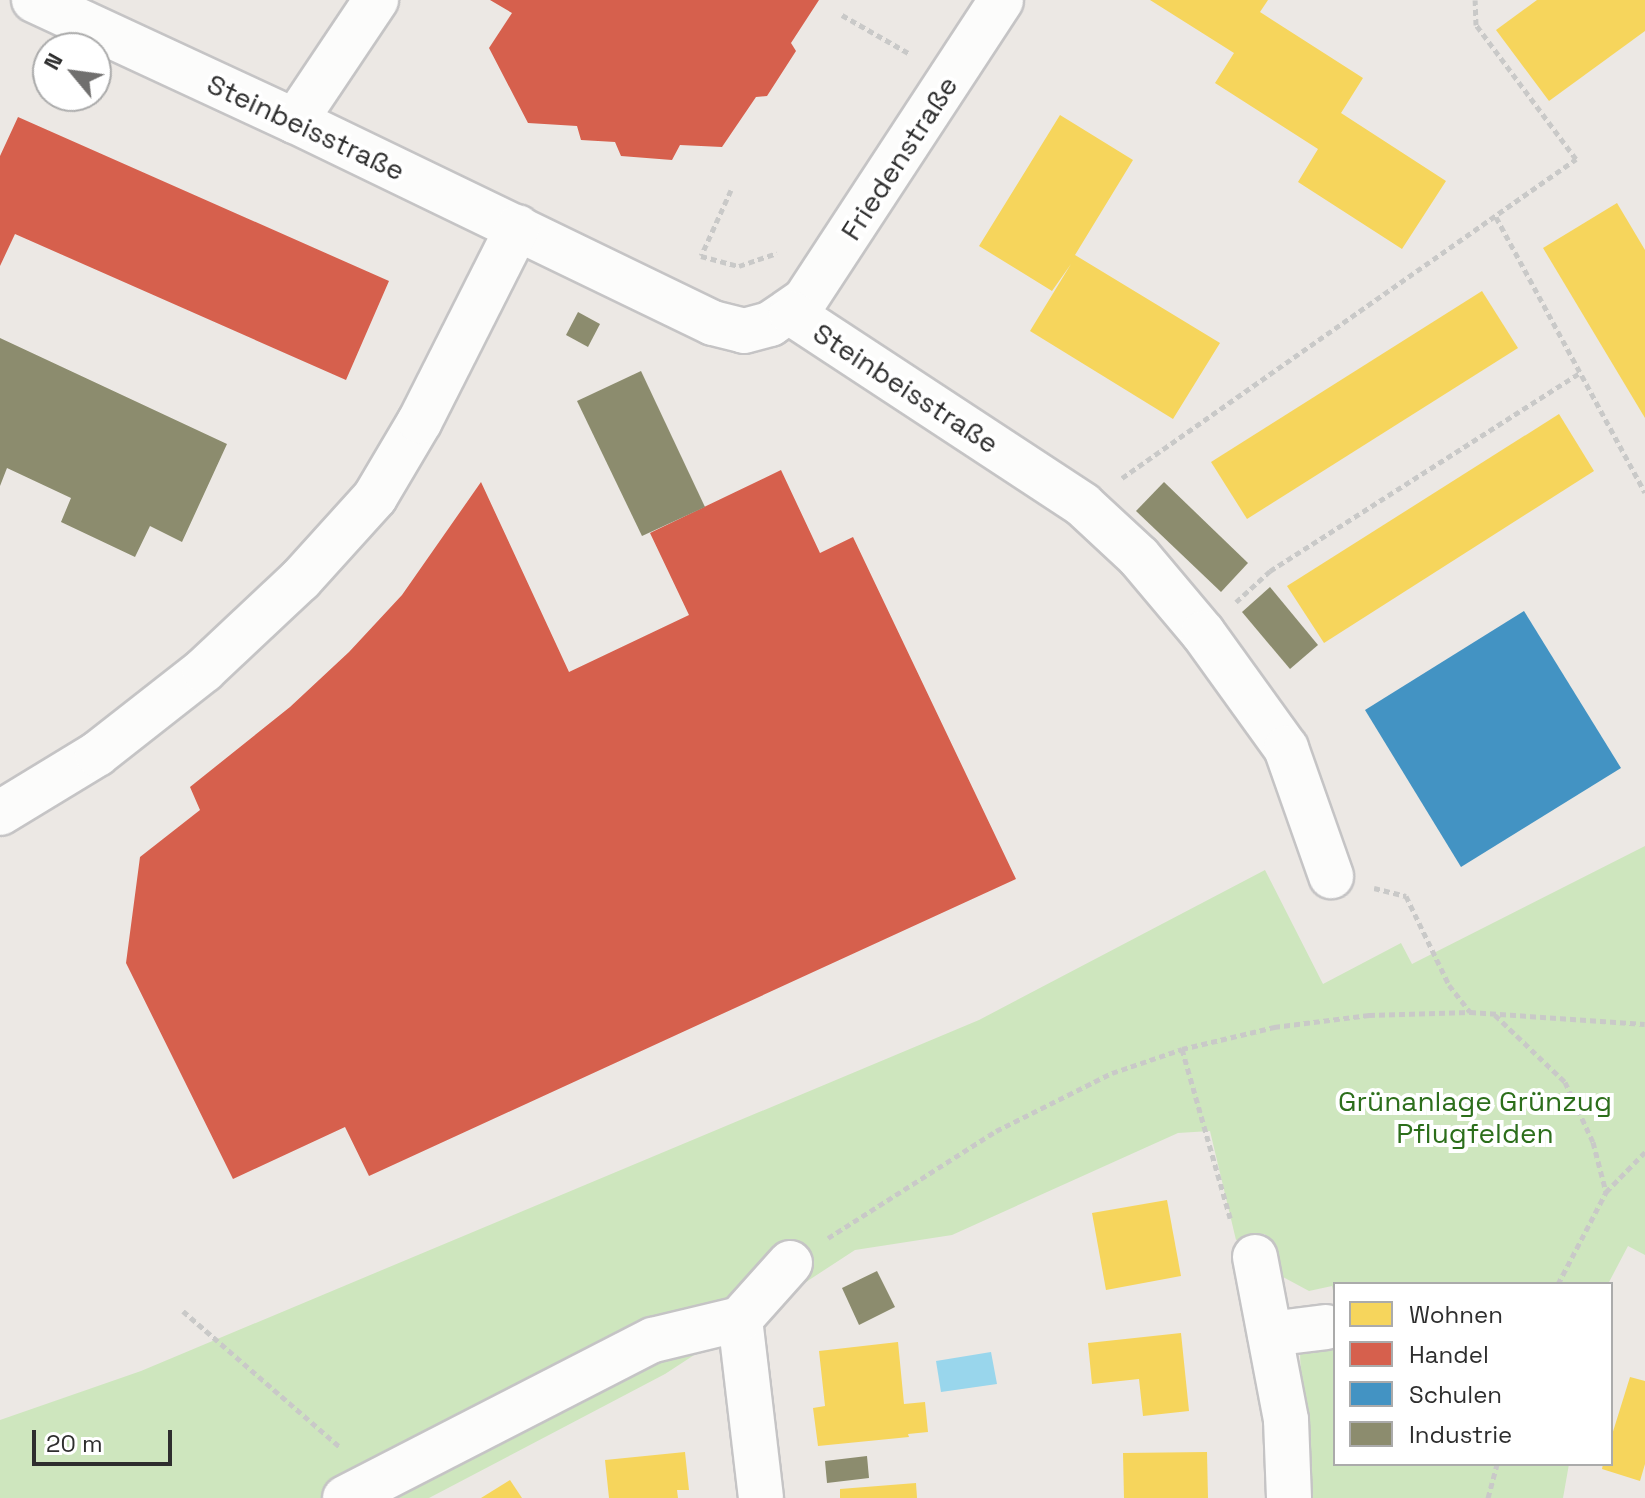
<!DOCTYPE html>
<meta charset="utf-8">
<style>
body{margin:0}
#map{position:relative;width:1645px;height:1498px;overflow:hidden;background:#ece8e4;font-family:"Space Grotesk",sans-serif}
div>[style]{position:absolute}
.green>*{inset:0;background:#cee6be}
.water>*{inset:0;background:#99d6ec}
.homes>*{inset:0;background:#f6d55c}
.shops>*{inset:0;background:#d6604d}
.schools>*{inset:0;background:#4393c3}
.industry>*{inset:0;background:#8c8c6e}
.path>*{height:5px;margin-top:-2.5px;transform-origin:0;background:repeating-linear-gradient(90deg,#c9c9c8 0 6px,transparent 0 10px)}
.roads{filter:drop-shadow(2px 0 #c5c4c5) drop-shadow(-2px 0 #c5c4c5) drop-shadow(0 2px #c5c4c5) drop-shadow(0 -2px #c5c4c5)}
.minor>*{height:44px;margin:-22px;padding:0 22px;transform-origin:22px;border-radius:22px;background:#fcfcfb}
span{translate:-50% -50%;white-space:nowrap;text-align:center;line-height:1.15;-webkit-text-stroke:8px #fff;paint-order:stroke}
.street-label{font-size:28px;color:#2e2e2e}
.park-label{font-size:28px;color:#2c6e1b}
.legend{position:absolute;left:1333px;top:1282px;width:280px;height:184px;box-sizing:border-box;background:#fff;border:2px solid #ababab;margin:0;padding:10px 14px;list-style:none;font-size:24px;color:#2e2e2e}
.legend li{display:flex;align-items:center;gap:16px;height:40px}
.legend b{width:40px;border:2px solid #ababab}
.north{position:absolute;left:32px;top:32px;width:80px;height:80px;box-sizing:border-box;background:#fff;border:2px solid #ababab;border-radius:50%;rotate:299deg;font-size:22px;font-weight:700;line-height:32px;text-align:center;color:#2e2e2e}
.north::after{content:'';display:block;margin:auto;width:28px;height:36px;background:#706f6e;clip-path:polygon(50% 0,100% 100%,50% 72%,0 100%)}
.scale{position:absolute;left:32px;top:1430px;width:140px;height:36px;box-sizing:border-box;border:4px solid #2e2e2e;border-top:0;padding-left:10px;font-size:24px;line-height:28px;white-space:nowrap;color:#2e2e2e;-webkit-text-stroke:6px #fff;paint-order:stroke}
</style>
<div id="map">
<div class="green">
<div style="clip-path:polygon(1645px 846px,1645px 1255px,1628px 1246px,1608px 1284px,1335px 1284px,1335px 1300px,1332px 1286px,1309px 1291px,1283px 1277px,1265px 1234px,1236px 1240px,1210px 1131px,1178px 1133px,952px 1235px,855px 1250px,665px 1374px,429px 1498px,0 1498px,0 1420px,141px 1371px,979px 1020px,1265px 870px,1323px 984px,1401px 943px,1412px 964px)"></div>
<div style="clip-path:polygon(1335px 1343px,1335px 1464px,1569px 1464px,1563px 1498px,1305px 1498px,1300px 1352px)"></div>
</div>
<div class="water">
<div style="clip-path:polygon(991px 1352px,997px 1384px,941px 1392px,936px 1361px)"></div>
</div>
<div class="homes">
<div style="clip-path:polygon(1150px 0,1268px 0,1260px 12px,1363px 78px,1341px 113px,1446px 181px,1402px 249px,1298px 182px,1318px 149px,1215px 83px,1234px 53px)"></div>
<div style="clip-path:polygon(1537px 0,1645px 0,1645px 31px,1549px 101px,1496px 30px)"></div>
<div style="clip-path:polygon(1060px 115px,1133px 160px,1075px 255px,1220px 343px,1173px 419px,1030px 331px,1071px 264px,1052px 291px,979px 246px)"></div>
<div style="clip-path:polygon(1617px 203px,1645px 250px,1645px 418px,1543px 248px)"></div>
<div style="clip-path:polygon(1482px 291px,1518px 348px,1247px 519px,1211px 462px)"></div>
<div style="clip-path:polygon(1559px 414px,1594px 471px,1324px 643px,1287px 586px)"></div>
<div style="clip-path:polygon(1167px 1200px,1181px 1276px,1106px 1290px,1092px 1213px)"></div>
<div style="clip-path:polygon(1181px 1333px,1189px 1411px,1143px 1416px,1139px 1379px,1092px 1384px,1088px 1343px)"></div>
<div style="clip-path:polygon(898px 1342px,904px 1404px,925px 1402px,928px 1432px,908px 1434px,909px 1437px,818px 1446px,813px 1408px,825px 1406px,819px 1351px)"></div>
<div style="clip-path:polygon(1630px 1377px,1645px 1381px,1645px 1464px,1640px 1481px,1602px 1469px,1603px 1464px,1611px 1464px,1611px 1438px)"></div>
<div style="clip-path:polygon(685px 1452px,689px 1490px,677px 1490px,678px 1498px,609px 1498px,605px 1460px)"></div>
<div style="clip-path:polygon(1207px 1452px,1208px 1498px,1124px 1498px,1123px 1453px)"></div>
<div style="clip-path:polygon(510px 1480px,522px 1498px,481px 1498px)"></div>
<div style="clip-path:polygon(916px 1483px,917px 1498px,840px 1498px,840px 1489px)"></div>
</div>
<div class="shops">
<div style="clip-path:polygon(490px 0,819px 0,791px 43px,796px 51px,767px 96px,756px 97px,722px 147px,680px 145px,672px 160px,621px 156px,615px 142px,581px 140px,577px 126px,528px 123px,489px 48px,512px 13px)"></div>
<div style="clip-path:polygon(18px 117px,389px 281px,346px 380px,15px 234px,0 266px,0 156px)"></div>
<div style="clip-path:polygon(781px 470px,820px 553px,853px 537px,1016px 879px,369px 1176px,345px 1127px,233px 1179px,126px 963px,140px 857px,200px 810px,190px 787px,290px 707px,349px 652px,402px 595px,481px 482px,569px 672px,689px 615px,650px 533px)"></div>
</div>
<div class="schools">
<div style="clip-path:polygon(1524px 611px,1621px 768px,1461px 867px,1365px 710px)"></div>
</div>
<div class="industry">
<div style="clip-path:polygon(578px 312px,600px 324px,588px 347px,566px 335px)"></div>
<div style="clip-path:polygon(0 338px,227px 444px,182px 542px,150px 526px,135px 557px,61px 522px,71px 498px,7px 468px,0 486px)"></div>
<div style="clip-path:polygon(641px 371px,705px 507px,642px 536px,577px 401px)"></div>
<div style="clip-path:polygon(1164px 482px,1248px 563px,1221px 592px,1136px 511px)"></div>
<div style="clip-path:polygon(1270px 587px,1318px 645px,1290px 669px,1242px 612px)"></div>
<div style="clip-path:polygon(877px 1271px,895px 1307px,859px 1325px,842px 1288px)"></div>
<div style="clip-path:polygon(867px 1456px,869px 1478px,827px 1483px,825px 1461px)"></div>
</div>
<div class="path">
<div style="left:842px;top:15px;width:78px;rotate:29.8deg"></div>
<div style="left:731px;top:190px;width:72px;rotate:114.4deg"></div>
<div style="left:701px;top:256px;width:39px;rotate:15deg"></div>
<div style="left:739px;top:266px;width:40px;rotate:-18.9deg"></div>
<div style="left:1496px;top:217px;width:313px;rotate:61.6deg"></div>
<div style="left:1122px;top:478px;width:555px;rotate:-35.09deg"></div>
<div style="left:1576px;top:159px;width:167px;rotate:-126.7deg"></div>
<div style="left:1476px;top:25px;width:25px;rotate:-92deg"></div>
<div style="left:1236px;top:602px;width:46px;rotate:-42.4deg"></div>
<div style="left:1270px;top:571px;width:368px;rotate:-32.6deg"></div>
<div style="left:1374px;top:888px;width:33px;rotate:14deg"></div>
<div style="left:1406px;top:896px;width:99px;rotate:64.2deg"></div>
<div style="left:1449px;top:985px;width:34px;rotate:52deg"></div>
<div style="left:1495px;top:1015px;width:97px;rotate:43.7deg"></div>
<div style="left:1565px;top:1082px;width:66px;rotate:65deg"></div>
<div style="left:1593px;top:1142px;width:52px;rotate:75.4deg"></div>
<div style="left:1182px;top:1049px;width:176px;rotate:74.1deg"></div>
<div style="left:828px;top:1238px;width:199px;rotate:-32.5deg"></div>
<div style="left:996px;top:1131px;width:130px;rotate:-26.6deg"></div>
<div style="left:1112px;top:1073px;width:74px;rotate:-18.9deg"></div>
<div style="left:1182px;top:1049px;width:95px;rotate:-13.4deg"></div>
<div style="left:1274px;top:1027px;width:96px;rotate:-7.2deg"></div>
<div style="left:1369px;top:1015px;width:101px;rotate:-1.7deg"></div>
<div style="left:1470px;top:1012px;width:175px;rotate:3.9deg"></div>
<div style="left:1558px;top:1284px;width:104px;rotate:-62.4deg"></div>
<div style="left:1606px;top:1192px;width:56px;rotate:-45.7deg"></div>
<div style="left:183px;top:1311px;width:209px;rotate:40.9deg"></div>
<div style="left:1488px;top:1498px;width:35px;rotate:-75deg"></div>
</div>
<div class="roads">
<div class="minor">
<div style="left:34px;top:0;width:288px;rotate:24.9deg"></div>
<div style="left:295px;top:121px;width:464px;rotate:25.8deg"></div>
<div style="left:713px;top:323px;width:32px;rotate:14deg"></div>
<div style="left:744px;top:331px;width:27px;rotate:-15deg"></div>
<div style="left:770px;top:324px;width:42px;rotate:-34.4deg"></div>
<div style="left:805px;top:300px;width:358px;rotate:-56.8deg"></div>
<div style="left:295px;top:121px;width:146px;rotate:-56.2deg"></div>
<div style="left:791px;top:313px;width:349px;rotate:33.3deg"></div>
<div style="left:1083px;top:505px;width:76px;rotate:42.9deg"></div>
<div style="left:1139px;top:557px;width:99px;rotate:49.9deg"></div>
<div style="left:1203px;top:633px;width:142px;rotate:54.2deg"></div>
<div style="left:1286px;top:748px;width:136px;rotate:70.6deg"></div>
<div style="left:0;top:813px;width:114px;rotate:-31.3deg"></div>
<div style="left:97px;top:754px;width:136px;rotate:-38.1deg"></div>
<div style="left:204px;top:670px;width:132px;rotate:-43.2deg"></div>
<div style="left:300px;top:580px;width:112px;rotate:-47.9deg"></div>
<div style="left:375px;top:497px;width:88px;rotate:-59.4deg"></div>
<div style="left:420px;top:421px;width:217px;rotate:-63.2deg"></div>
<div style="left:1255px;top:1257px;width:166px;rotate:79.2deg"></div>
<div style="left:1286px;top:1420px;width:78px;rotate:87.8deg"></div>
<div style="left:740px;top:1319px;width:180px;rotate:83.3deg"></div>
<div style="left:1270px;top:1334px;width:56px;rotate:-7.1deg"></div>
<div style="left:345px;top:1498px;width:346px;rotate:-27.2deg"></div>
<div style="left:653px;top:1340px;width:89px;rotate:-13.6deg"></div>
<div style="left:740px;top:1319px;width:75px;rotate:-48.2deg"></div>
</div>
</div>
<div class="street-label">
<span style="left:306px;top:127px;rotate:25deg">Steinbeisstraße</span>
<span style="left:899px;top:158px;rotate:-57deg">Friedenstraße</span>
<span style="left:906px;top:388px;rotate:33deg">Steinbeisstraße</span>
</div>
<div class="park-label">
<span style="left:1475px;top:1117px">Grünanlage Grünzug<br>Pflugfelden</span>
</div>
<ul class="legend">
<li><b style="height:22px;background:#f6d55c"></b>Wohnen</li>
<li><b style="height:22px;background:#d6604d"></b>Handel</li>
<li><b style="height:22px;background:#4393c3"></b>Schulen</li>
<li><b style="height:22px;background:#8c8c6e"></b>Industrie</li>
</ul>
<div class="north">N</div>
<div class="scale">20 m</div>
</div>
